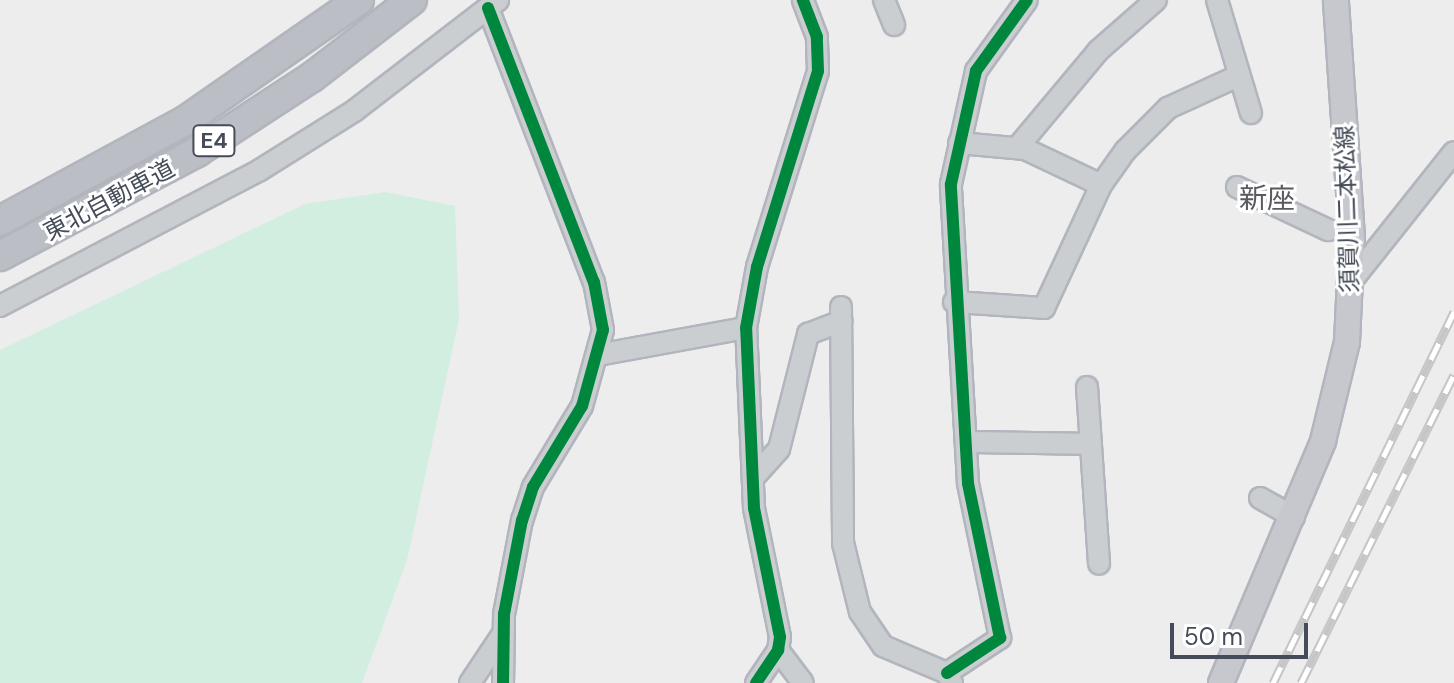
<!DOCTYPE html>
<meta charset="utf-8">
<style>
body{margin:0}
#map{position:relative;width:1454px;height:683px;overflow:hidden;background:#eeeded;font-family:"DM Sans","Noto Sans JP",sans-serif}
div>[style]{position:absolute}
.green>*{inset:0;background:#d1eee0}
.roads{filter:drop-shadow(2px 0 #b2b5bd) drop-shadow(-2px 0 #b2b5bd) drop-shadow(0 2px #b2b5bd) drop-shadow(0 -2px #b2b5bd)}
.minor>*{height:20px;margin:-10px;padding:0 10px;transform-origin:10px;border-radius:10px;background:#cbced1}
.major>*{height:24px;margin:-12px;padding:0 12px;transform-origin:12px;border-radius:12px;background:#c6c8ce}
.highway>*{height:28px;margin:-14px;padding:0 14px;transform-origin:14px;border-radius:14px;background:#bbbec5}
.rail>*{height:9px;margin-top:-4.5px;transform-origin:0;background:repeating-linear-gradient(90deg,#fff 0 18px,#c4c6c8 0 36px);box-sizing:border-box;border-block:2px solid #c4c6c8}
.cycleway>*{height:12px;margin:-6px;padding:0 6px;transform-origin:6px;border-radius:6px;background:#00873e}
span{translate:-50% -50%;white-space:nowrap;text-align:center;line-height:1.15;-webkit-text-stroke:6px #fff;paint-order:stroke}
.shield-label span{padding:2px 6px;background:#fff;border:2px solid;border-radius:6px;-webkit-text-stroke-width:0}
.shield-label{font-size:22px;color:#454c59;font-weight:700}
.street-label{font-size:24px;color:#454c59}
.quarter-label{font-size:28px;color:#595b61}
.scale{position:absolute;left:1170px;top:623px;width:138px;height:36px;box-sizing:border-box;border:4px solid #454c59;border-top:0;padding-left:10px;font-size:24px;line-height:28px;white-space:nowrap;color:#454c59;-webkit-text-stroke:6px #fff;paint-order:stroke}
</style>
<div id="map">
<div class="green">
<div style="clip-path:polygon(385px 192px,455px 206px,459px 319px,407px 560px,362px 683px,0 683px,0 350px,305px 204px)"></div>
</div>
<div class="roads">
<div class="minor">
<div style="left:884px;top:0;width:27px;rotate:68deg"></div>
<div style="left:1217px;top:0;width:118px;rotate:73.3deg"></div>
<div style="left:488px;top:8px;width:294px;rotate:68.9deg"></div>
<div style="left:594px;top:282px;width:49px;rotate:79.4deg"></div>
<div style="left:603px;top:330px;width:79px;rotate:105.4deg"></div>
<div style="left:582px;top:406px;width:95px;rotate:121.2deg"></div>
<div style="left:533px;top:487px;width:35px;rotate:108deg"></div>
<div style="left:522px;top:520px;width:96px;rotate:100.8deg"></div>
<div style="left:504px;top:614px;width:69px;rotate:90.8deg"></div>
<div style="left:959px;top:143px;width:66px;rotate:5.2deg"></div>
<div style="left:1025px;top:149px;width:84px;rotate:25.3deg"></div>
<div style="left:1017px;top:148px;width:126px;rotate:-50.1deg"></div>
<div style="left:1098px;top:51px;width:77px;rotate:-41.3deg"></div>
<div style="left:1237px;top:187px;width:101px;rotate:25.3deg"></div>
<div style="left:1353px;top:279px;width:162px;rotate:-51.5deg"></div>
<div style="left:954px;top:302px;width:90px;rotate:3.8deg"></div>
<div style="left:1044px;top:308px;width:136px;rotate:-65.1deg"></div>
<div style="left:1101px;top:185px;width:42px;rotate:-54.8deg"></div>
<div style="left:1125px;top:151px;width:61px;rotate:-45deg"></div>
<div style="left:1168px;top:108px;width:77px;rotate:-24.6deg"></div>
<div style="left:0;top:306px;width:293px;rotate:-27.6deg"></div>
<div style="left:260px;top:170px;width:111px;rotate:-32.1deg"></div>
<div style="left:354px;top:111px;width:182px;rotate:-37.6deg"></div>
<div style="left:841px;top:307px;width:236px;rotate:89.5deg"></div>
<div style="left:843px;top:543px;width:71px;rotate:76.2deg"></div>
<div style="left:860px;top:612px;width:41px;rotate:55.9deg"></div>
<div style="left:883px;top:646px;width:69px;rotate:22.9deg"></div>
<div style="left:947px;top:673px;width:11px;rotate:63deg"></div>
<div style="left:597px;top:355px;width:151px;rotate:-10.3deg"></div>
<div style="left:1087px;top:387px;width:177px;rotate:86.1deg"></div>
<div style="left:966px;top:442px;width:121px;rotate:0.9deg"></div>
<div style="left:753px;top:478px;width:39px;rotate:-48deg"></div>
<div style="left:779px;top:449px;width:119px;rotate:-75.8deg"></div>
<div style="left:808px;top:334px;width:36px;rotate:-21deg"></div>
<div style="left:1260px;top:498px;width:39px;rotate:29deg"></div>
<div style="left:778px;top:650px;width:41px;rotate:52.9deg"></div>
<div style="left:947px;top:673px;width:64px;rotate:-33.4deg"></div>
<div style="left:1000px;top:638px;width:158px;rotate:-101.7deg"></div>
<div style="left:968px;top:483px;width:299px;rotate:-93.3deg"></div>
<div style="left:951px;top:184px;width:116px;rotate:-77.5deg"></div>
<div style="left:976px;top:71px;width:87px;rotate:-54.3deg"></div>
<div style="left:470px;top:683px;width:61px;rotate:-56.3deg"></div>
<div style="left:756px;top:683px;width:40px;rotate:-56deg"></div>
<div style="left:778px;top:650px;width:13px;rotate:-81deg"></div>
<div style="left:780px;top:637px;width:132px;rotate:-101.4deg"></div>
<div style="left:754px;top:508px;width:180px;rotate:-92.5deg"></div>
<div style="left:746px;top:328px;width:62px;rotate:-79.8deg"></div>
<div style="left:757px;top:267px;width:205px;rotate:-72.7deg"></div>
<div style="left:818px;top:71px;width:34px;rotate:-92deg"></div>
<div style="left:817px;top:37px;width:40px;rotate:-111deg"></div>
</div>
<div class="major">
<div style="left:1221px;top:683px;width:263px;rotate:-67.1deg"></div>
<div style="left:1323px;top:441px;width:102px;rotate:-76.4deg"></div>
<div style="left:1347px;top:342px;width:105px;rotate:-87.3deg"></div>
<div style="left:1352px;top:237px;width:238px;rotate:-93.9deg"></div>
</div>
<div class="highway">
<div style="left:0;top:221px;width:210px;rotate:-28.4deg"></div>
<div style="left:185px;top:121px;width:212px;rotate:-34.8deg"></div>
<div style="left:0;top:256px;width:223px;rotate:-27.8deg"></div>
<div style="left:197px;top:152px;width:137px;rotate:-33.1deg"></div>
<div style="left:312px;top:77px;width:126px;rotate:-37.6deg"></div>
</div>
</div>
<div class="rail">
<div style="left:1273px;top:683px;width:413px;rotate:-64deg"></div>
<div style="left:1301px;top:683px;width:344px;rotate:-63.6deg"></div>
</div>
<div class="cycleway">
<div style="left:488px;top:8px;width:294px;rotate:68.9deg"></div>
<div style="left:594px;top:282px;width:49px;rotate:79.4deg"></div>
<div style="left:603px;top:330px;width:79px;rotate:105.4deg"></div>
<div style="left:582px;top:406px;width:95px;rotate:121.2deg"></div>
<div style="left:533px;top:487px;width:35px;rotate:108deg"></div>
<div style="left:522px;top:520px;width:96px;rotate:100.8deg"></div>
<div style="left:504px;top:614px;width:69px;rotate:90.8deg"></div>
<div style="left:947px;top:673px;width:64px;rotate:-33.4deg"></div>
<div style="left:1000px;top:638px;width:158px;rotate:-101.7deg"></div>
<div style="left:968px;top:483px;width:299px;rotate:-93.3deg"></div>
<div style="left:951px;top:184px;width:116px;rotate:-77.5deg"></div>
<div style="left:976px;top:71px;width:87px;rotate:-54.3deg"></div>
<div style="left:756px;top:683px;width:40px;rotate:-56deg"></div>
<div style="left:778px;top:650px;width:13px;rotate:-81deg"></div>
<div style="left:780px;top:637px;width:132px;rotate:-101.4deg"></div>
<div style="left:754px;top:508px;width:180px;rotate:-92.5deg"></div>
<div style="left:746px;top:328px;width:62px;rotate:-79.8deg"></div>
<div style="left:757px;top:267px;width:205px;rotate:-72.7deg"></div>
<div style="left:818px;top:71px;width:34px;rotate:-92deg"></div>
<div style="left:817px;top:37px;width:40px;rotate:-111deg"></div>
</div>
<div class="shield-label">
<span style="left:214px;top:141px">E4</span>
</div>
<div class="street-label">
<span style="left:109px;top:200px;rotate:-28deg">東北自動車道</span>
<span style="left:1347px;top:209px;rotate:-92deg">須賀川二本松線</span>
</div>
<div class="quarter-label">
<span style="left:1267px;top:199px">新座</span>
</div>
<div class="scale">50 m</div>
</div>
